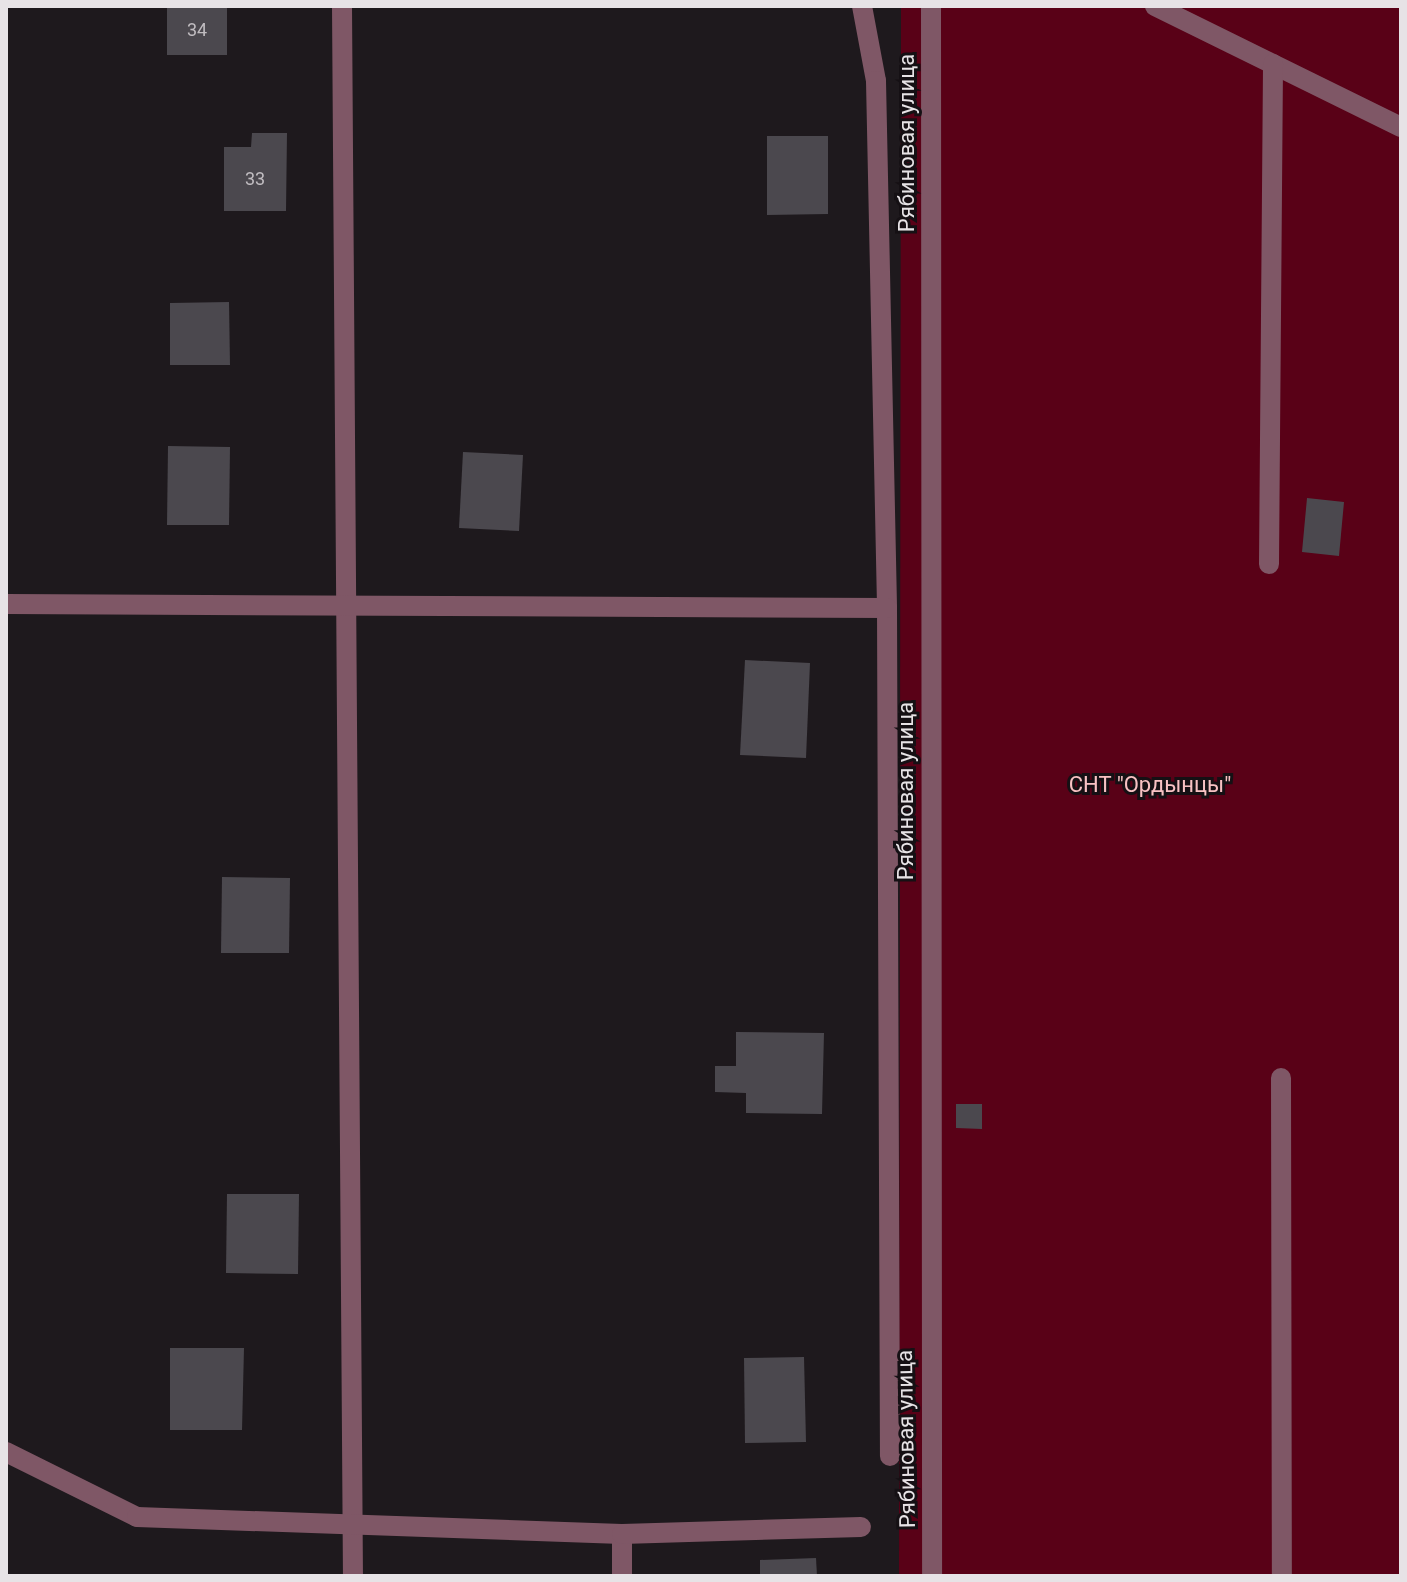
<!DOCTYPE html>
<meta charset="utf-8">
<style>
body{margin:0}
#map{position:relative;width:1407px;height:1582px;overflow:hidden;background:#1e191d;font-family:Roboto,sans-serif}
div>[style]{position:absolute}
.green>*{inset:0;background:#590117}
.building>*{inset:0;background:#4b484e}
.minor>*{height:20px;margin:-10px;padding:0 10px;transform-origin:10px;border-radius:10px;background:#7f5766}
span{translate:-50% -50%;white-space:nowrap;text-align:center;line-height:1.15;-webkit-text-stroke:6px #151014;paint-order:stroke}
.number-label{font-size:18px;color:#c0bcc0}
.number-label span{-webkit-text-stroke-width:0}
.street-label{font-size:22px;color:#e7e3e6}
.park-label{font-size:22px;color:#f8c1c3}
.frame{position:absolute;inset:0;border:8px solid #e7e3e6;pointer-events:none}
</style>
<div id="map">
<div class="green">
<div style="clip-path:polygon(901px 6px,1401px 6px,1401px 1576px,899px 1576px)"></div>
</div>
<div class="building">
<div style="clip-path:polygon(167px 6px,227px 6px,227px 55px,167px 55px)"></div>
<div style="clip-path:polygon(252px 133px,287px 133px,286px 211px,224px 211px,224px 147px,251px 147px)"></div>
<div style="clip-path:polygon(767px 136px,828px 136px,828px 214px,767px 215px)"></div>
<div style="clip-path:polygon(229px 302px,230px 365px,170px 365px,170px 303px)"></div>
<div style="clip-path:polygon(168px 446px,230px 447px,229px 525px,167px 525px)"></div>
<div style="clip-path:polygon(463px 452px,523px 455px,519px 531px,459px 528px)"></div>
<div style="clip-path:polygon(1307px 498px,1344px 502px,1339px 556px,1302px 552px)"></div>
<div style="clip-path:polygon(745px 660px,810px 663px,806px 758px,740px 755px)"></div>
<div style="clip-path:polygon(222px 877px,290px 878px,289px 953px,221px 953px)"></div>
<div style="clip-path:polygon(736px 1032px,824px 1033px,822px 1114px,746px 1113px,746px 1093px,715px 1092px,715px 1066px,736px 1066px)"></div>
<div style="clip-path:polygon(956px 1104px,982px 1104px,982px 1129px,956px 1128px)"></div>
<div style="clip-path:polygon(227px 1194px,299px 1194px,298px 1274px,226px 1273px)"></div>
<div style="clip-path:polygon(170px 1348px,244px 1348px,242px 1430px,170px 1430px)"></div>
<div style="clip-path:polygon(804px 1357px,806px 1442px,745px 1443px,744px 1358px)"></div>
<div style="clip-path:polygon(816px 1558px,817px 1576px,760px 1576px,760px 1560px)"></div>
</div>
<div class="minor">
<div style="left:342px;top:6px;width:1570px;rotate:89.6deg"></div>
<div style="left:862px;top:6px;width:76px;rotate:79.4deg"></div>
<div style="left:876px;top:81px;width:527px;rotate:88.8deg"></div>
<div style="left:887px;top:608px;width:848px;rotate:89.8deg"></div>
<div style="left:931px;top:6px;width:1570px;rotate:89.96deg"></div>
<div style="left:1155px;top:6px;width:274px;rotate:26.2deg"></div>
<div style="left:1269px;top:564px;width:500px;rotate:-89.54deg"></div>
<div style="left:6px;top:604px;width:881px;rotate:0.26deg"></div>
<div style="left:1281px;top:1078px;width:498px;rotate:89.9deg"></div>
<div style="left:6px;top:1452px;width:146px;rotate:26.4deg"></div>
<div style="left:137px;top:1517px;width:485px;rotate:2deg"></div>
<div style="left:622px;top:1534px;width:42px;rotate:90deg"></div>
<div style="left:622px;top:1534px;width:239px;rotate:-1.7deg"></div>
</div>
<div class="number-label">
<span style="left:197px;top:30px">34</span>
<span style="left:255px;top:179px">33</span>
</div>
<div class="street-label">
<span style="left:907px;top:143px;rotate:-90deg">Рябиновая улица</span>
<span style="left:906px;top:791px;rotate:-90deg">Рябиновая улица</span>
<span style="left:906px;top:1439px;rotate:-91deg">Рябиновая улица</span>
</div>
<div class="park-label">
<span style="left:1150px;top:785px">СНТ "Ордынцы"</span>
</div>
<div class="frame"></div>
</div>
